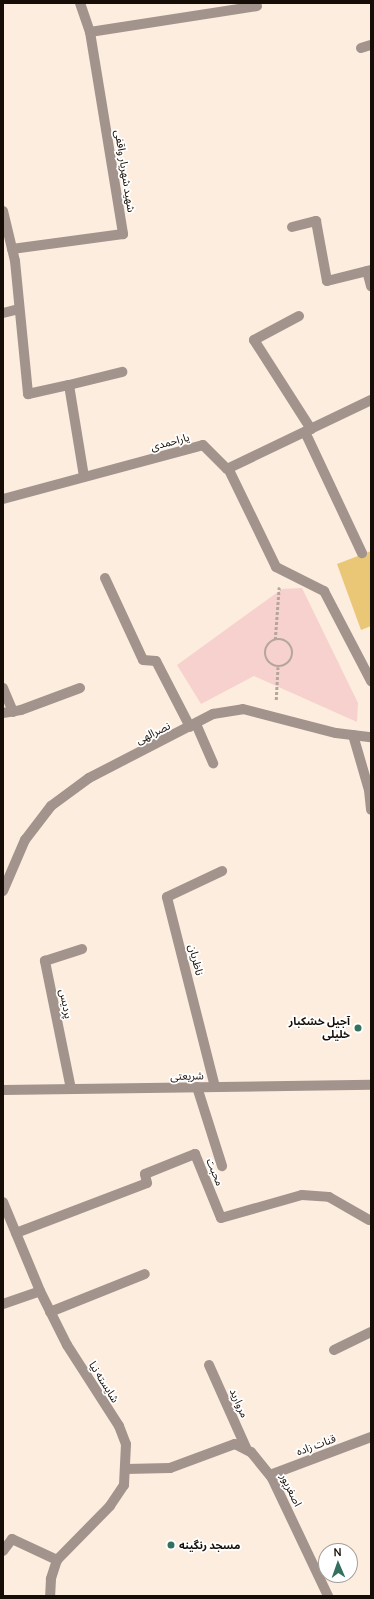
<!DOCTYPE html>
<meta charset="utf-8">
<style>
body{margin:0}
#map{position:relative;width:374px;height:1599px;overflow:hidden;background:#fdedde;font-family:Manrope,"Noto Sans Arabic",sans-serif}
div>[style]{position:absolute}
.green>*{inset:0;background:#f7d1cd}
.building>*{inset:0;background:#e9c777}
.path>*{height:2.5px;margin-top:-1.25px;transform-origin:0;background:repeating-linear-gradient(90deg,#b4a79a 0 3px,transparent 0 5px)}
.path>.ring{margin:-1.25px;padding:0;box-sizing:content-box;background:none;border:2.5px solid #b4a79a;border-radius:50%}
.service>*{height:10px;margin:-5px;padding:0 5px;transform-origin:5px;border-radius:5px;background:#a2938d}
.minor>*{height:10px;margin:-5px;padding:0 5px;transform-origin:5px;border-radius:5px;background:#a2938d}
.tertiary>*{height:10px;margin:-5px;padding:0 5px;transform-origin:5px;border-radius:5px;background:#a2938d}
.dots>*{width:11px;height:11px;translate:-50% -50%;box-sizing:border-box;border:2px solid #fff;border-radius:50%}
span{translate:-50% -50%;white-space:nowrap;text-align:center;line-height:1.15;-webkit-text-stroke:3.5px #fff;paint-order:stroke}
.street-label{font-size:11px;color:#160e06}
.poi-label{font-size:11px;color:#160e06;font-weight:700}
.right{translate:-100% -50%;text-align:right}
.left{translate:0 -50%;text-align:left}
.frame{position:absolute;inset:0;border:4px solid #160e06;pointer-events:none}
.north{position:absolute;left:318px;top:1543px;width:40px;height:40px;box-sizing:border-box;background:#fff;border:1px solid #a29f9b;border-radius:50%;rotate:358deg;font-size:11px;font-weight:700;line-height:16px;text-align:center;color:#160e06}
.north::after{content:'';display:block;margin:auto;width:14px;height:18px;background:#33715e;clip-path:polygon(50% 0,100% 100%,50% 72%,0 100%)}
</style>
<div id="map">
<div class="green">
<div style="clip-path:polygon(302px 588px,358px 703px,357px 722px,254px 676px,201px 704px,177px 665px,282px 589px)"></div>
</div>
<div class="building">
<div style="clip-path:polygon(371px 551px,371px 626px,361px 630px,337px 564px)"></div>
</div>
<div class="path">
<div class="ring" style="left:265px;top:639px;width:25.5px;height:25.5px"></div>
<div style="left:275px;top:640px;width:53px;rotate:-85.7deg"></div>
<div style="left:276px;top:700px;width:33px;rotate:-87deg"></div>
</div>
<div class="service">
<div style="left:80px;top:3px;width:31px;rotate:71deg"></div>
<div style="left:90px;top:32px;width:205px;rotate:80.7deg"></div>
<div style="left:90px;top:32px;width:169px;rotate:-8.8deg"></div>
<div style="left:361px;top:48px;width:10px;rotate:-17deg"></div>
<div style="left:292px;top:227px;width:25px;rotate:-14deg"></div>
<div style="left:316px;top:221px;width:61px;rotate:79.6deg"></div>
<div style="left:327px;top:281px;width:45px;rotate:-14deg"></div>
<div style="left:299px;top:316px;width:51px;rotate:151.9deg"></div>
<div style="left:254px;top:340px;width:106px;rotate:57.4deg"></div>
<div style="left:69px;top:385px;width:55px;rotate:-13.8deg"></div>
<div style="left:305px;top:432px;width:134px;rotate:64.8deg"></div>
<div style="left:3px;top:688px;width:26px;rotate:67deg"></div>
<div style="left:196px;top:724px;width:43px;rotate:66.4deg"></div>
<div style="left:147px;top:1183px;width:9px;rotate:-103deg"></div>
<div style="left:145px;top:1174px;width:54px;rotate:-21.8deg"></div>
<div style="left:195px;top:1154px;width:69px;rotate:67.9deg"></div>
<div style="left:221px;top:1218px;width:84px;rotate:-15.9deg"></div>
<div style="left:302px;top:1195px;width:27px;rotate:4deg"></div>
<div style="left:329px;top:1197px;width:46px;rotate:29.9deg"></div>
<div style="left:50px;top:1312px;width:102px;rotate:-21.8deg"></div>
<div style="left:334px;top:1350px;width:41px;rotate:-25.9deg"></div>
<div style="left:209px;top:1365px;width:93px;rotate:65.9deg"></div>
<div style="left:3px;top:1551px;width:15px;rotate:-53deg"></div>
<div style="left:12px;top:1539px;width:50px;rotate:25deg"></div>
</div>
<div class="minor">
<div style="left:3px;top:211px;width:51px;rotate:76.5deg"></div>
<div style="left:15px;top:261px;width:134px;rotate:84.4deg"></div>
<div style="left:28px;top:394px;width:42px;rotate:-12.4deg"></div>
<div style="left:69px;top:385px;width:93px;rotate:80.7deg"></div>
<div style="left:12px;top:249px;width:112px;rotate:-7.7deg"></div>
<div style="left:367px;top:271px;width:16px;rotate:75deg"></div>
<div style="left:3px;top:313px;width:16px;rotate:-14deg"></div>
<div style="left:228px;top:468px;width:110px;rotate:64.1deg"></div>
<div style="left:276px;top:567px;width:54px;rotate:26.6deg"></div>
<div style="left:324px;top:591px;width:102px;rotate:62.4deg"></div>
<div style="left:3px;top:499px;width:207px;rotate:-15.1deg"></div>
<div style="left:203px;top:445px;width:34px;rotate:45deg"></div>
<div style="left:227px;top:469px;width:160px;rotate:-25.6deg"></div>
<div style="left:105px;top:578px;width:90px;rotate:65.1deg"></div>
<div style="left:143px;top:660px;width:13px;rotate:4deg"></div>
<div style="left:156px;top:661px;width:74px;rotate:62.7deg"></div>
<div style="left:3px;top:713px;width:18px;rotate:-9deg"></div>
<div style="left:21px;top:710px;width:63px;rotate:-20.4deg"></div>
<div style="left:353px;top:735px;width:57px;rotate:73.8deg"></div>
<div style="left:369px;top:790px;width:20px;rotate:84deg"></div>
<div style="left:3px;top:891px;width:56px;rotate:-66.7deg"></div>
<div style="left:25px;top:840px;width:43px;rotate:-52.6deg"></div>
<div style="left:51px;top:806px;width:47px;rotate:-36.4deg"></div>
<div style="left:89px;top:778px;width:140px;rotate:-27.3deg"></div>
<div style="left:213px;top:714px;width:30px;rotate:-9deg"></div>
<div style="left:243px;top:709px;width:96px;rotate:14.5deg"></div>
<div style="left:336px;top:733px;width:35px;rotate:7deg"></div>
<div style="left:197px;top:1087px;width:83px;rotate:72.4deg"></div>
<div style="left:215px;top:1087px;width:196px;rotate:-104.2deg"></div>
<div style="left:167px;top:897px;width:61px;rotate:-25.3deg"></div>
<div style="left:71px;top:1089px;width:131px;rotate:-101.5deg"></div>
<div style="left:45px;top:961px;width:39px;rotate:-18deg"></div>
<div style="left:3px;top:1202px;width:96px;rotate:67.4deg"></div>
<div style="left:40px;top:1291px;width:60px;rotate:63.4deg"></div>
<div style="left:67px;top:1345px;width:96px;rotate:57.3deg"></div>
<div style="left:119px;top:1426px;width:19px;rotate:69deg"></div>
<div style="left:126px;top:1444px;width:41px;rotate:92.8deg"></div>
<div style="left:124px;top:1485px;width:25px;rotate:124deg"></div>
<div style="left:110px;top:1506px;width:76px;rotate:134.5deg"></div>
<div style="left:57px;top:1560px;width:20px;rotate:108deg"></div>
<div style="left:51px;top:1579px;width:17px;rotate:93deg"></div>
<div style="left:16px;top:1233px;width:140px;rotate:-20.9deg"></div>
<div style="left:3px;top:1304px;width:39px;rotate:-19deg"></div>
<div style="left:126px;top:1469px;width:44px;rotate:-1.3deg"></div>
<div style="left:170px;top:1468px;width:69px;rotate:-20.3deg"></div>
<div style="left:235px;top:1444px;width:18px;rotate:27deg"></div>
<div style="left:251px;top:1452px;width:33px;rotate:51deg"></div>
<div style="left:272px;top:1478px;width:131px;rotate:64.6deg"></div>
<div style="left:270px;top:1475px;width:108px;rotate:-20.6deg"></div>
</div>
<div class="tertiary">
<div style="left:3px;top:1090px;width:368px;rotate:-0.8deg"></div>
</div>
<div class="dots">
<div style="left:358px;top:1028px;background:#33715e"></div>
<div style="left:171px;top:1545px;background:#33715e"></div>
</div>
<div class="street-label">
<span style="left:125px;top:171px;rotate:81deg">شهید شهریار واقفی</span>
<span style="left:170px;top:442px;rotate:-15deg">یاراحمدی</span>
<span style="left:153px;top:733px;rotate:-26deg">نصرالهی</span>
<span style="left:196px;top:960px;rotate:76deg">ناظریان</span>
<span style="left:66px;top:1004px;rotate:79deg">پردیس</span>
<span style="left:187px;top:1076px;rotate:-1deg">شریعتی</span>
<span style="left:215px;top:1172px;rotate:68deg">محبت</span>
<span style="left:104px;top:1382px;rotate:58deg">شایسته نیا</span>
<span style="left:239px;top:1403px;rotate:66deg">مروارید</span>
<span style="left:316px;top:1445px;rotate:-20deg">قنات زاده</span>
<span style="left:291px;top:1490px;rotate:64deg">اصغرپور</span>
</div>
<div class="poi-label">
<span class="right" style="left:350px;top:1028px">آجیل خشکبار<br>خلیلی</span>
<span class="left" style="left:179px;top:1545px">مسجد رنگینه</span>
</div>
<div class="frame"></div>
<div class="north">N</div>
</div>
